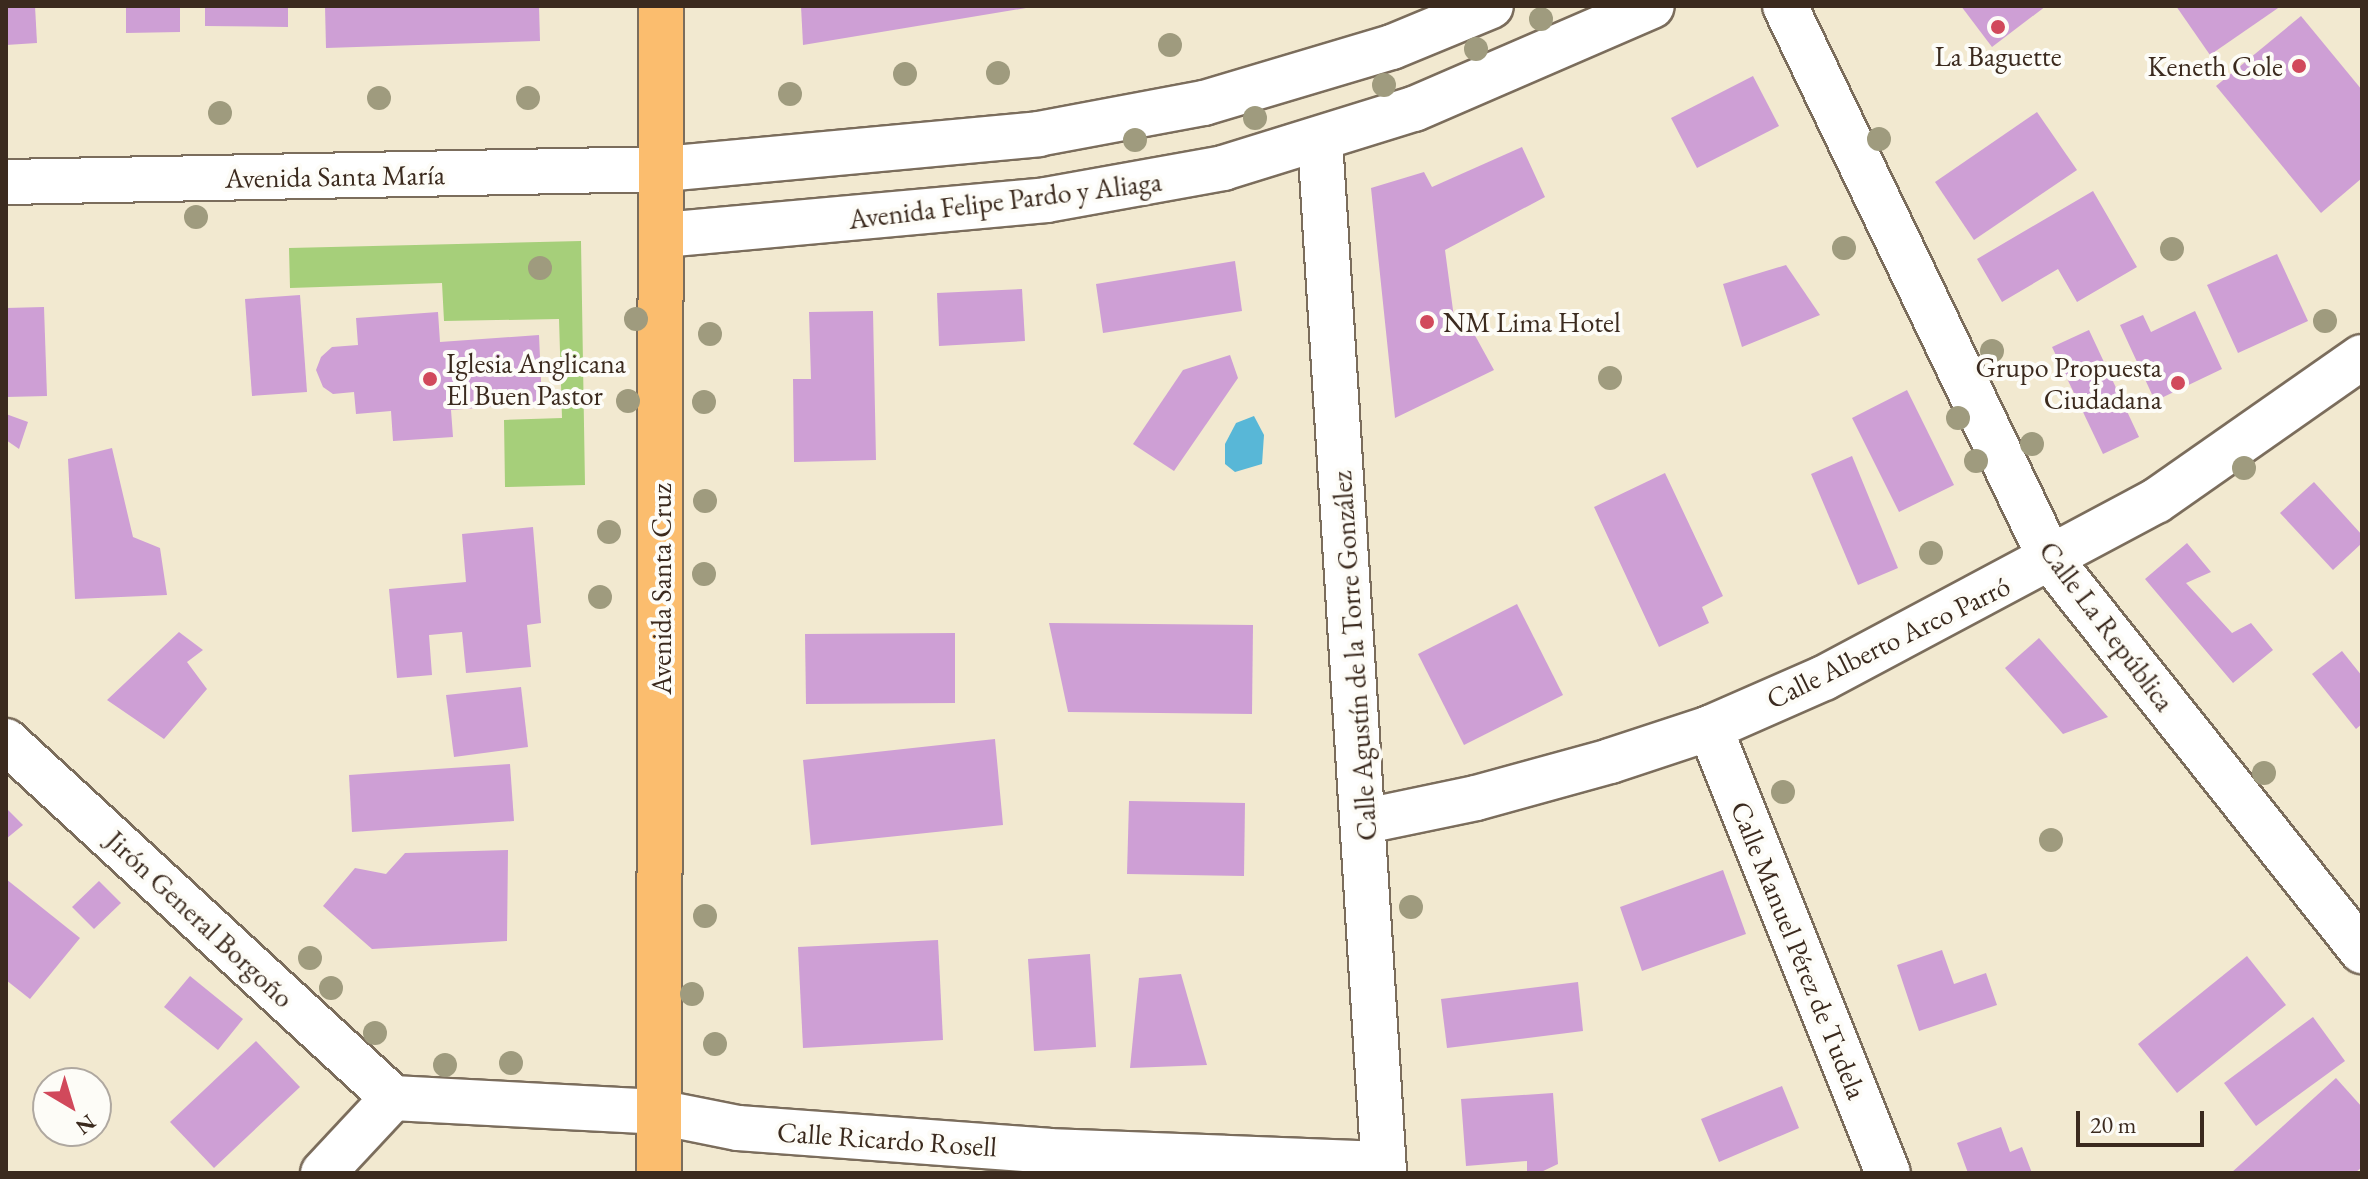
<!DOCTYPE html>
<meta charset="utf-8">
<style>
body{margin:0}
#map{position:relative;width:2368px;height:1179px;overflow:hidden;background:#f2e9d0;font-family:"EB Garamond",serif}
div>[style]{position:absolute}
.green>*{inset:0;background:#a6cf7a}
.water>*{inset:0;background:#58b7d7}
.building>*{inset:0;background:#ce9fd5}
.roads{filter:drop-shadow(2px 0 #7b6d5c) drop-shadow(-2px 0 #7b6d5c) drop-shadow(0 2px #7b6d5c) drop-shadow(0 -2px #7b6d5c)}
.minor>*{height:44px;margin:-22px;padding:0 22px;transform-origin:22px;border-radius:22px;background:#fff}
.major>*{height:44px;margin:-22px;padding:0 22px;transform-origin:22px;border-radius:22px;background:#fbbd6e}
.trees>*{width:24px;height:24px;margin:-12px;border-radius:50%;background:#9f9b7e}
.dots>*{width:22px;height:22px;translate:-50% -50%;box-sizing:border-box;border:4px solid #fdfcf7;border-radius:50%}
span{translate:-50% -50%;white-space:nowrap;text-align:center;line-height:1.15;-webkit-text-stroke:8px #fdfcf7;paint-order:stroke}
.poi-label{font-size:28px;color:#3b2a1e}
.right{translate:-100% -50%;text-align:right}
.left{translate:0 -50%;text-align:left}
.street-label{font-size:28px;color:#3b2a1e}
.frame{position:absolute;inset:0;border:8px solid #3b2a1e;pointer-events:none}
.north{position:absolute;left:32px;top:1067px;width:80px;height:80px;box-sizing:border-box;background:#fdfcf7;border:2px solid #afa8a0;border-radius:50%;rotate:142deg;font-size:22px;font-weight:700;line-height:32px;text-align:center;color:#3b2a1e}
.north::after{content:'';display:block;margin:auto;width:28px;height:36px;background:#d1495b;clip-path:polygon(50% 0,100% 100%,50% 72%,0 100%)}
.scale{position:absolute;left:2076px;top:1111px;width:128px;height:36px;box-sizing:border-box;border:4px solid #3b2a1e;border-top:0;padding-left:10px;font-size:24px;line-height:28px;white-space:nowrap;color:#3b2a1e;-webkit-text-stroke:6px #fdfcf7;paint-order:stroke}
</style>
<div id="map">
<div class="green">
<div style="clip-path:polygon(581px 241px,585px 485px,505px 487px,504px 420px,562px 418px,559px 319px,444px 321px,442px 283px,290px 288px,289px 248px)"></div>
</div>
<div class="water">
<div style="clip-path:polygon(1254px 416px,1264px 435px,1262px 464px,1235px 472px,1225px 464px,1225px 444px,1236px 423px)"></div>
</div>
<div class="building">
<div style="clip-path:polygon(6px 6px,35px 6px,37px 43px,6px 45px)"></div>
<div style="clip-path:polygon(126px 6px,180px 6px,180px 32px,126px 33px)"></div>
<div style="clip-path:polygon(205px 6px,288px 6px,288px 27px,205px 26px)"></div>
<div style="clip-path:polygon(325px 6px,539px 6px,540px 41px,326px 48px)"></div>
<div style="clip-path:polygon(801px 6px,1026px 6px,1026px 8px,803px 45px)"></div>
<div style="clip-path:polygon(1961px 6px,2046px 6px,1992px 47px)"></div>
<div style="clip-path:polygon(2176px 6px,2281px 6px,2210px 55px)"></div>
<div style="clip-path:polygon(2301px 16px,2362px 90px,2362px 178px,2321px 213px,2216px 86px)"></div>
<div style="clip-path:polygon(1753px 76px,1779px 126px,1697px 168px,1671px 118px)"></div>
<div style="clip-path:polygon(2037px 112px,2077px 170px,1974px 240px,1935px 182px)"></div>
<div style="clip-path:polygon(1522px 147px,1545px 197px,1445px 250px,1455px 325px,1467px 321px,1494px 370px,1395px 418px,1371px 188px,1424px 172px,1432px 187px)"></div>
<div style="clip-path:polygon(2093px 191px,2137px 267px,2077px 302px,2058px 269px,2002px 302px,1977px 259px)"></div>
<div style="clip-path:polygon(2277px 254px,2308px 321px,2238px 353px,2207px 285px)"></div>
<div style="clip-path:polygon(1235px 261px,1242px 311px,1103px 333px,1096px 284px)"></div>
<div style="clip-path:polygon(1786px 265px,1820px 315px,1742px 347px,1723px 284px)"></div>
<div style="clip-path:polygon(1022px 289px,1025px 341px,939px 346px,937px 293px)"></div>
<div style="clip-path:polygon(300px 295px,307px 392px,252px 396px,245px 299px)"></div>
<div style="clip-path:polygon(44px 307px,47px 396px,6px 397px,6px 308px)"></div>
<div style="clip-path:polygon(873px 311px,876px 460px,794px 462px,793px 379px,811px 379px,809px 312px)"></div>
<div style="clip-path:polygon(2195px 311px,2222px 369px,2155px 401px,2120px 325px,2143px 315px,2151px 332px)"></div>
<div style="clip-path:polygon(438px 312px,440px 342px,539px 335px,542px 403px,451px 410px,453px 437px,393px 441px,391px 411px,356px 414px,354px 392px,333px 394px,323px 387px,316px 370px,321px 357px,332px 347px,358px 345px,356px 318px)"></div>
<div style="clip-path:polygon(2089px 330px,2139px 437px,2103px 454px,2052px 347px)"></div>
<div style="clip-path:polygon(1230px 355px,1238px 378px,1174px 471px,1133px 444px,1183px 370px)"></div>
<div style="clip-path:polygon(1907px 390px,1954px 485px,1899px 512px,1852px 418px)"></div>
<div style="clip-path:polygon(6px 414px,28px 422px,19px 449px,6px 440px)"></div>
<div style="clip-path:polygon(112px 448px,133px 537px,160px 548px,167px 595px,75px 599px,68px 459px)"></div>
<div style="clip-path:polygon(1852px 456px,1898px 568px,1858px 585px,1811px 474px)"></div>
<div style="clip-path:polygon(1665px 473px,1723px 596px,1702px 607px,1709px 623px,1659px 647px,1594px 507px)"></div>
<div style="clip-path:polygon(2314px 482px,2362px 535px,2362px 543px,2333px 570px,2280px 513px)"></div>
<div style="clip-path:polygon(533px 527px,541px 623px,527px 625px,531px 667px,466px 673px,462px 632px,429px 635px,432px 675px,397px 678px,389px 589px,466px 582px,462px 534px)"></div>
<div style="clip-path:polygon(2187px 543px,2211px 572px,2186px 583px,2232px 633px,2251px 623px,2273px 650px,2233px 683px,2145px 579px)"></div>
<div style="clip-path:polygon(1517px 604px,1563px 695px,1464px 745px,1418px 654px)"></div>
<div style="clip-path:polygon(1049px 623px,1253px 625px,1252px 714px,1068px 712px)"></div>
<div style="clip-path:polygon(179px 632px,203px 650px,187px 662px,207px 689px,164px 739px,107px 700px)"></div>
<div style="clip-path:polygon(955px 633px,955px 703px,806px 704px,805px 634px)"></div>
<div style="clip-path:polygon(2039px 638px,2108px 717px,2063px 734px,2005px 668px)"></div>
<div style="clip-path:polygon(2342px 651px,2362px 676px,2362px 724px,2356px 729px,2312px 674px)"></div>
<div style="clip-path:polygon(521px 687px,528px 747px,454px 757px,446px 695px)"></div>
<div style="clip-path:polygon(995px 739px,1003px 825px,811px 845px,803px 760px)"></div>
<div style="clip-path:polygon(510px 764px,514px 821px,352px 832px,349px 775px)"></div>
<div style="clip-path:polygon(1129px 801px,1245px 803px,1244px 876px,1127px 874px)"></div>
<div style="clip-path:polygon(6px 808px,23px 825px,6px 839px)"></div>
<div style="clip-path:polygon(508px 850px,507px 941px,372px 949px,323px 906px,355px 868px,386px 874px,405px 853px)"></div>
<div style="clip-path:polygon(1723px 870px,1746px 934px,1642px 971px,1620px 907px)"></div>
<div style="clip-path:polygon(6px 879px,80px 938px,30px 999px,6px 980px)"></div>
<div style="clip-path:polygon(99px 881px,121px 903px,94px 929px,72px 907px)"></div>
<div style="clip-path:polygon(938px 940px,943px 1040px,803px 1048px,798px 947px)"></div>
<div style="clip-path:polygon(1942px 950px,1954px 984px,1986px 973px,1997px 1005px,1919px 1031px,1897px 965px)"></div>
<div style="clip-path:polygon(1090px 954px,1096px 1047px,1034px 1051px,1028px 959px)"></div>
<div style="clip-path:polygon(2247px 956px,2286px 1005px,2177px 1093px,2138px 1044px)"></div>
<div style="clip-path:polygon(1181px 974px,1207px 1065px,1130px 1068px,1139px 978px)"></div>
<div style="clip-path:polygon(190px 976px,243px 1019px,218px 1050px,164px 1007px)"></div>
<div style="clip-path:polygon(1578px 982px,1583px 1031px,1447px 1048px,1441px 999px)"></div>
<div style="clip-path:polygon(2313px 1017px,2345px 1061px,2256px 1126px,2224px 1083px)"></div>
<div style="clip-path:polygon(256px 1041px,300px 1087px,214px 1168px,170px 1122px)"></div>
<div style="clip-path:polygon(2336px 1078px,2362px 1107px,2362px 1167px,2355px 1173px,2231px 1173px)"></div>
<div style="clip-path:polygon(1782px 1086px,1799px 1128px,1719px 1162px,1701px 1119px)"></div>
<div style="clip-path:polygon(1553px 1093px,1558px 1164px,1539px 1173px,1527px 1173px,1527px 1161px,1466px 1166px,1461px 1099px)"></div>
<div style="clip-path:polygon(2001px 1127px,2010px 1152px,2022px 1147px,2032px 1173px,1968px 1173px,1957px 1143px)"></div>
</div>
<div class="roads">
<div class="minor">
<div style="left:1785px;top:6px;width:615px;rotate:64.35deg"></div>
<div style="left:2051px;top:560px;width:500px;rotate:51.5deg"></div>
<div style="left:1320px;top:140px;width:1035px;rotate:86.45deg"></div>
<div style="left:6px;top:182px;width:658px;rotate:-1.13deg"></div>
<div style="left:664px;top:169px;width:376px;rotate:-5.3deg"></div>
<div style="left:1038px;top:134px;width:169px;rotate:-10.6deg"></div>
<div style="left:1204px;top:103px;width:196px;rotate:-16.6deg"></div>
<div style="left:1392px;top:47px;width:107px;rotate:-22.5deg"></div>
<div style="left:663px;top:235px;width:385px;rotate:-5.2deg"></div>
<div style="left:1046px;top:200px;width:180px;rotate:-10.2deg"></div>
<div style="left:1223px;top:168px;width:200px;rotate:-17.2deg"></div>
<div style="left:1414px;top:109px;width:259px;rotate:-23.4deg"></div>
<div style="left:1710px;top:728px;width:479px;rotate:68.2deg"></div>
<div style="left:6px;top:741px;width:527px;rotate:42.69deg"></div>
<div style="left:1366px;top:821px;width:112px;rotate:-11.8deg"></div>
<div style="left:1476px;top:798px;width:139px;rotate:-15.4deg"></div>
<div style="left:1610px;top:761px;width:105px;rotate:-18.3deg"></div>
<div style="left:1710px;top:728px;width:124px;rotate:-23.7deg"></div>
<div style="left:1824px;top:678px;width:376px;rotate:-28.1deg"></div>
<div style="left:2156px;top:501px;width:251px;rotate:-35deg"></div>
<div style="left:393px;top:1098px;width:265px;rotate:3deg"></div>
<div style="left:658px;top:1112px;width:82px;rotate:11.3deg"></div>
<div style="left:738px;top:1128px;width:311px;rotate:4.2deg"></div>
<div style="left:1048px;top:1151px;width:335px;rotate:2.2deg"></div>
<div style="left:323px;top:1173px;width:103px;rotate:-47deg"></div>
</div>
<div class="major">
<div style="left:659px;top:1173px;width:1167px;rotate:-89.9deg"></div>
</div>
</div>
<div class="trees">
<div style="left:1541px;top:19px"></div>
<div style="left:1170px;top:45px"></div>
<div style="left:1476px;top:49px"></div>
<div style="left:998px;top:73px"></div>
<div style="left:905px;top:74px"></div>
<div style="left:1384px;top:85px"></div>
<div style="left:790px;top:94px"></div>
<div style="left:379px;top:98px"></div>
<div style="left:528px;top:98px"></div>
<div style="left:220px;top:113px"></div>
<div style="left:1255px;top:118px"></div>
<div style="left:1879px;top:139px"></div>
<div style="left:1135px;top:140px"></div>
<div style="left:196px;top:217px"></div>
<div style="left:1844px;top:248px"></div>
<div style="left:2172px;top:249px"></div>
<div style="left:540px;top:268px"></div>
<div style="left:636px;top:319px"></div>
<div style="left:2325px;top:321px"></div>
<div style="left:710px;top:334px"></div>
<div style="left:1992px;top:351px"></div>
<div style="left:1610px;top:378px"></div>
<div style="left:628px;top:401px"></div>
<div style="left:704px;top:402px"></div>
<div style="left:1958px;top:418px"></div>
<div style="left:2032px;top:444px"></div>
<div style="left:1976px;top:461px"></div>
<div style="left:2244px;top:468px"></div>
<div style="left:705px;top:501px"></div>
<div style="left:609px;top:532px"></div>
<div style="left:1931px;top:553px"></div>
<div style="left:704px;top:574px"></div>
<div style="left:600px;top:597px"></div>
<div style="left:2264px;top:773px"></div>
<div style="left:1783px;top:792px"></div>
<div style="left:2051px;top:840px"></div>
<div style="left:1411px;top:907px"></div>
<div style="left:705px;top:916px"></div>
<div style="left:310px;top:958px"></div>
<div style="left:331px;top:988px"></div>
<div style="left:692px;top:994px"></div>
<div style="left:375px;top:1033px"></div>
<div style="left:715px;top:1044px"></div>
<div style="left:511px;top:1063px"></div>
<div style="left:445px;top:1065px"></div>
</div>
<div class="dots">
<div style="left:1998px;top:27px;background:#d1495b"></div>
<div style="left:2299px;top:66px;background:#d1495b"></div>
<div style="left:1427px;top:322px;background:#d1495b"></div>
<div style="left:430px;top:379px;background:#d1495b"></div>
<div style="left:2178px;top:383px;background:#d1495b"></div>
</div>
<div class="poi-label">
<span style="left:1998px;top:56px">La Baguette</span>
<span class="right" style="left:2283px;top:66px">Keneth Cole</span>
<span class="left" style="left:1443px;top:322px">NM Lima Hotel</span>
<span class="left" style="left:446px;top:379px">Iglesia Anglicana<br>El Buen Pastor</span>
<span class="right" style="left:2162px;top:383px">Grupo Propuesta<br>Ciudadana</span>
</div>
<div class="street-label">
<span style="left:335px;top:176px;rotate:-1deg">Avenida Santa María</span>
<span style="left:1005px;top:200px;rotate:-7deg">Avenida Felipe Pardo y Aliaga</span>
<span style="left:661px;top:589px;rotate:-90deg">Avenida Santa Cruz</span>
<span style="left:2107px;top:626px;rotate:53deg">Calle La República</span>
<span style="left:1888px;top:642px;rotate:-26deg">Calle Alberto Arco Parró</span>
<span style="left:1354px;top:656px;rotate:-94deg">Calle Agustín de la Torre González</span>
<span style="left:200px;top:919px;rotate:43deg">Jirón General Borgoño</span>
<span style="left:1799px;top:950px;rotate:68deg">Calle Manuel Pérez de Tudela</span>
<span style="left:887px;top:1139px;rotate:4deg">Calle Ricardo Rosell</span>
</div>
<div class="frame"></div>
<div class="north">N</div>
<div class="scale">20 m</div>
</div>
